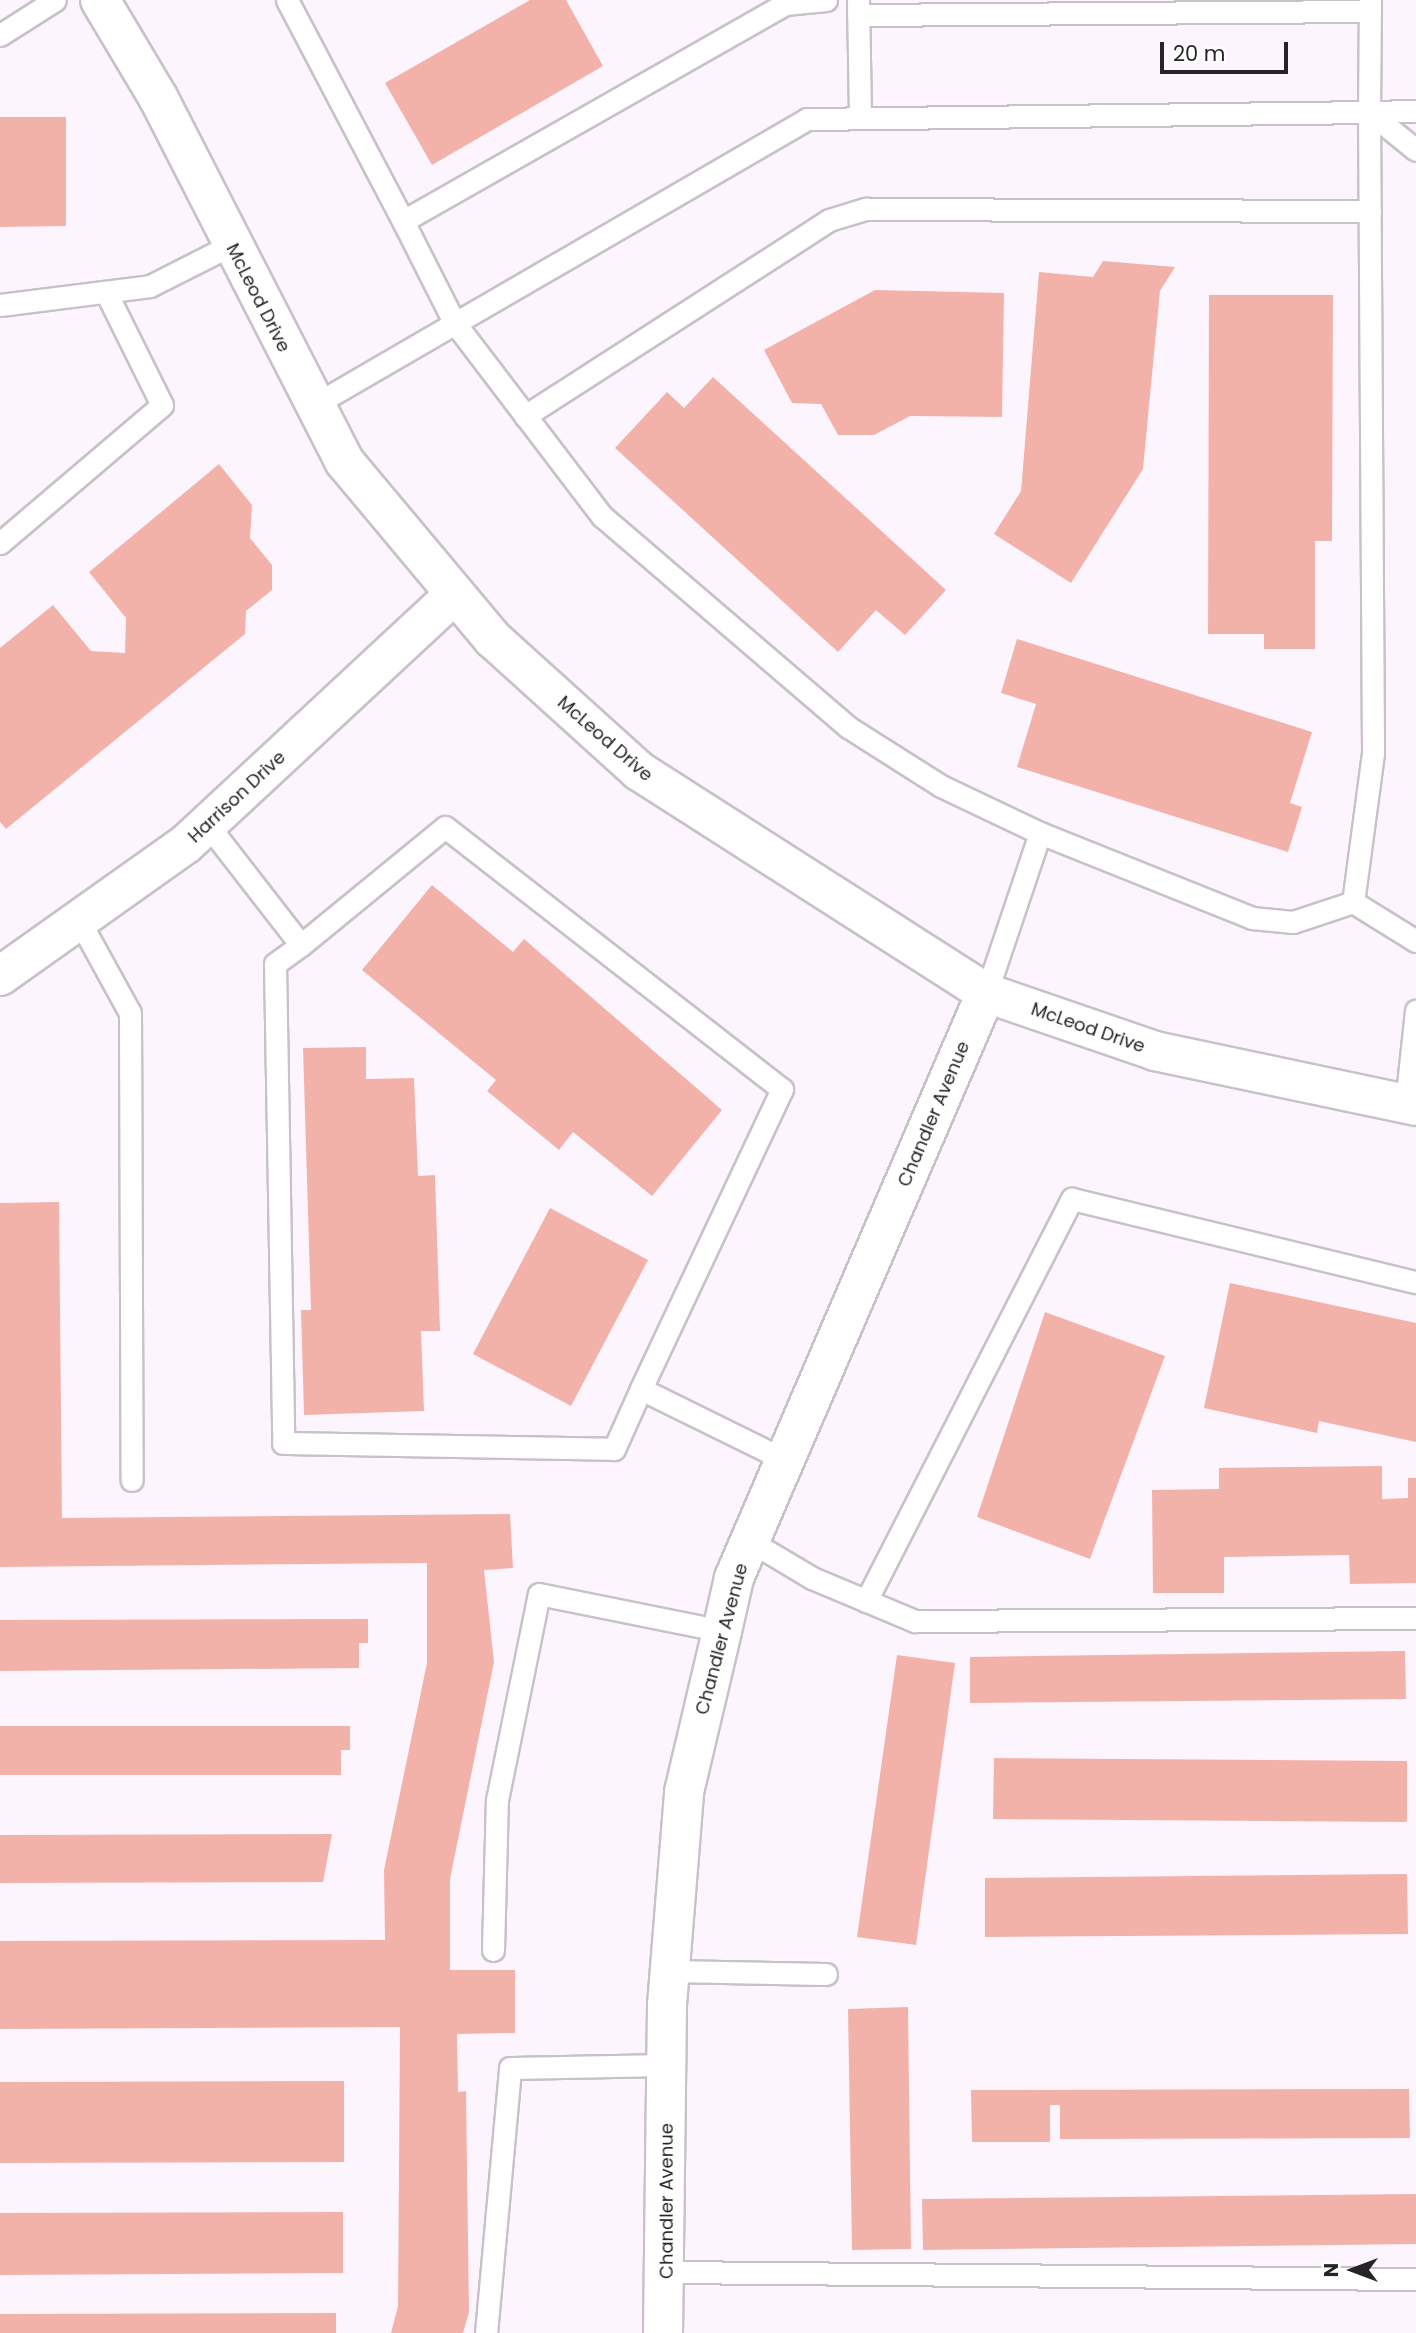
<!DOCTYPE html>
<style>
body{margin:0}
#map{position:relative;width:1416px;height:2333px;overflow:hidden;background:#fdf5fe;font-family:Poppins,sans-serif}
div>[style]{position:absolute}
.building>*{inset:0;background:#f3b2a9}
.roads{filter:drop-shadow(2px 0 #c9c1ca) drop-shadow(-2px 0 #c9c1ca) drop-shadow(0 2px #c9c1ca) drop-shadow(0 -2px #c9c1ca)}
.service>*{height:21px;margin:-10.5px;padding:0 10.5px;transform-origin:10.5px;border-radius:10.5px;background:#fff}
.minor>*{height:38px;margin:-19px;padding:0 19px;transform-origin:19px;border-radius:19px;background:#fff}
.tertiary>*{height:38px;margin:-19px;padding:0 19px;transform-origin:19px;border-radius:19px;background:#fff}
span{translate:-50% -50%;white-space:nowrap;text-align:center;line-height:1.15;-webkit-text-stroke:7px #fff;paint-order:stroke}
.street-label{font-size:18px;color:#272427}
.north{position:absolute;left:1318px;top:2235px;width:70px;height:70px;-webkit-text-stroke:5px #fff;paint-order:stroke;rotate:270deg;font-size:19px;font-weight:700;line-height:28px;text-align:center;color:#272427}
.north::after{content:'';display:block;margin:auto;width:24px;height:32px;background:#272427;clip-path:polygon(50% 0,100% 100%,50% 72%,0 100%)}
.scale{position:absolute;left:1160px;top:42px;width:128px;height:32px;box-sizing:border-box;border:4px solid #272427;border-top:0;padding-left:9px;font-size:21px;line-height:24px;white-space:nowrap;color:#272427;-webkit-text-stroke:5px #fff;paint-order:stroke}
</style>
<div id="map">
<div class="building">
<div style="clip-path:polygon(530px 0,566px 0,603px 66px,432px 165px,385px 83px)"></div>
<div style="clip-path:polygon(0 117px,66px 117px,66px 226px,0 227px)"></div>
<div style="clip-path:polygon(1103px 261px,1175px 267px,1160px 291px,1143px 469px,1071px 583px,994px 534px,1021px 491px,1039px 272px,1093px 277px)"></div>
<div style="clip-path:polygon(875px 290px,1004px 293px,1002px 417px,910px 416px,874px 435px,838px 435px,821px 404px,792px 403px,764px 350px)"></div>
<div style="clip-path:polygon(1209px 295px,1333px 295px,1332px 541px,1315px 541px,1315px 649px,1264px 649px,1264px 634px,1208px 634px)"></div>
<div style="clip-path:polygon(713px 377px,946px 590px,905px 635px,876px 610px,838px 652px,615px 448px,667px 392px,684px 408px)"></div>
<div style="clip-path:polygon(219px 464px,252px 505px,250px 538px,272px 565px,272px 590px,246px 611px,245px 634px,6px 829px,0 822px,0 648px,53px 605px,91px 651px,125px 653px,126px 618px,89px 572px)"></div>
<div style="clip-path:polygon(1017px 639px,1312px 732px,1290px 803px,1302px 807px,1288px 852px,1017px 767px,1036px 704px,1001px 693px)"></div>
<div style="clip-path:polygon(432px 885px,513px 952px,524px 939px,722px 1110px,652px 1196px,573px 1132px,559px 1150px,487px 1091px,496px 1080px,362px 970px)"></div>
<div style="clip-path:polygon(366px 1047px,366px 1079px,414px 1078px,418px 1176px,435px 1175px,440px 1331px,421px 1331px,424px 1411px,304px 1415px,301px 1310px,311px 1310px,303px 1048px)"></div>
<div style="clip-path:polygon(59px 1202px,62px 1518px,510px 1514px,513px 1568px,484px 1570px,494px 1662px,450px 1879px,450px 1970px,515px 1970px,515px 2033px,457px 2034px,458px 2092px,466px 2091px,469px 2312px,463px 2333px,391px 2333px,398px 2306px,400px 2027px,0 2029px,0 1941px,385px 1940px,384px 1870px,427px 1663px,427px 1563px,0 1567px,0 1203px)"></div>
<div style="clip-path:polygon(550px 1208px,648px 1260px,571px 1406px,473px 1354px)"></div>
<div style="clip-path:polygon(1230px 1283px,1416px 1323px,1416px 1442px,1319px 1421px,1317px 1433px,1204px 1408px)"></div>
<div style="clip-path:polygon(1045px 1312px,1165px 1356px,1090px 1559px,977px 1517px)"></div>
<div style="clip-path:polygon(1382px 1466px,1382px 1499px,1408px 1498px,1408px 1478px,1416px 1478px,1416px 1583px,1350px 1584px,1349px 1555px,1224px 1557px,1224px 1593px,1153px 1593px,1152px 1490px,1219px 1489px,1219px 1468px)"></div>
<div style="clip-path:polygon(368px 1619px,368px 1643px,359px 1643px,359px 1668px,0 1671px,0 1620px)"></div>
<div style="clip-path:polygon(1405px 1651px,1406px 1699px,970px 1703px,970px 1657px)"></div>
<div style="clip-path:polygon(897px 1655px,955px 1663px,916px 1945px,857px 1937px)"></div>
<div style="clip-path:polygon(0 1726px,350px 1726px,350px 1750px,341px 1750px,341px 1775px,0 1775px)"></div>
<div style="clip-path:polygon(994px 1758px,1407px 1761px,1407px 1822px,993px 1819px)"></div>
<div style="clip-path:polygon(332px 1834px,323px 1882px,0 1883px,0 1835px)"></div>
<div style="clip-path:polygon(1407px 1874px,1408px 1934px,985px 1937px,985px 1878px)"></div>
<div style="clip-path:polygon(908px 2007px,911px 2249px,852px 2250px,848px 2009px)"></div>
<div style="clip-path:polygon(344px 2081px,344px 2162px,0 2163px,0 2082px)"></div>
<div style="clip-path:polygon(1409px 2089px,1410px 2138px,1060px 2139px,1060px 2105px,1050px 2105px,1050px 2142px,972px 2142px,971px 2090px)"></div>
<div style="clip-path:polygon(1416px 2194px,1416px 2244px,923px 2250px,922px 2199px)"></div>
<div style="clip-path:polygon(343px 2212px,343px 2273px,0 2275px,0 2213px)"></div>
<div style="clip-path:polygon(336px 2313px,336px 2333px,0 2333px,0 2314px)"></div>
</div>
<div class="roads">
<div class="service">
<div style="left:287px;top:0;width:250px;rotate:62.3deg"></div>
<div style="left:826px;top:0;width:41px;rotate:174.4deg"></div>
<div style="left:785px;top:4px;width:439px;rotate:150.4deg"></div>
<div style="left:403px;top:221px;width:113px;rotate:63.2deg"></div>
<div style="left:454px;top:322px;width:244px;rotate:52.7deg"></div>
<div style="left:602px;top:516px;width:324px;rotate:40.6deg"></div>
<div style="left:848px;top:727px;width:110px;rotate:32.4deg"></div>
<div style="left:941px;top:786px;width:110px;rotate:25.4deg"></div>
<div style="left:1040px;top:833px;width:169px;rotate:108.6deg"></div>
<div style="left:858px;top:0;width:118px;rotate:89deg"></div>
<div style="left:858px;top:15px;width:512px;rotate:-0.45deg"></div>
<div style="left:0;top:35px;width:65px;rotate:-32.5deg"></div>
<div style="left:1416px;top:111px;width:47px;rotate:178.8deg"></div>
<div style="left:1369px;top:112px;width:641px;rotate:89.64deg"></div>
<div style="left:1373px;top:753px;width:150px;rotate:97.6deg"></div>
<div style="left:1353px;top:902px;width:74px;rotate:31.8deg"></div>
<div style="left:1369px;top:112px;width:112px;rotate:-89.5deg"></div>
<div style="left:0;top:305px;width:151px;rotate:-7.2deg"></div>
<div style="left:150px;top:286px;width:91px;rotate:-26.8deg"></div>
<div style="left:314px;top:405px;width:570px;rotate:-30.12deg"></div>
<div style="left:807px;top:119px;width:562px;rotate:-0.71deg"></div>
<div style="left:1369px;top:112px;width:60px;rotate:39deg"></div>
<div style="left:525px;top:416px;width:362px;rotate:-32.8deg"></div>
<div style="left:829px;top:220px;width:39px;rotate:-17deg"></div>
<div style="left:866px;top:209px;width:504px;rotate:0.23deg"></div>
<div style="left:0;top:543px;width:213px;rotate:-40.4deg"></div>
<div style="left:162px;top:405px;width:126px;rotate:-116.4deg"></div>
<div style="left:207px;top:824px;width:153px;rotate:52.2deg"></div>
<div style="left:301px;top:945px;width:186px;rotate:-39.3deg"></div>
<div style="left:445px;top:827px;width:427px;rotate:37.9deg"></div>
<div style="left:782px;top:1089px;width:331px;rotate:115.2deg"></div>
<div style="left:641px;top:1389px;width:161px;rotate:26.2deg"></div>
<div style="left:1040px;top:833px;width:228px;rotate:21.8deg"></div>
<div style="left:1252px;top:918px;width:41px;rotate:5.6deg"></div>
<div style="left:1293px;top:922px;width:63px;rotate:-18.4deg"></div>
<div style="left:80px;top:922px;width:104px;rotate:61.2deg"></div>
<div style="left:130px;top:1013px;width:467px;rotate:89.8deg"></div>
<div style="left:301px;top:945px;width:32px;rotate:144deg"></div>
<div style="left:275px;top:964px;width:479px;rotate:89deg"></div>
<div style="left:283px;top:1443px;width:331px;rotate:1deg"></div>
<div style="left:614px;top:1449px;width:66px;rotate:-65.8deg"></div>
<div style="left:1406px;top:1104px;width:94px;rotate:-83.9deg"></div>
<div style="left:750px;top:1541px;width:72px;rotate:30.8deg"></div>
<div style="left:812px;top:1578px;width:112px;rotate:22.7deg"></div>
<div style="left:915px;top:1621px;width:501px;rotate:-0.34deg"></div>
<div style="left:866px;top:1601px;width:452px;rotate:-62.9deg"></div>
<div style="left:1072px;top:1199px;width:354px;rotate:13.6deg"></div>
<div style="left:493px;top:1950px;width:150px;rotate:-88.5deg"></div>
<div style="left:497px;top:1800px;width:210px;rotate:-78.5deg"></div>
<div style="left:539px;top:1594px;width:187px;rotate:11.4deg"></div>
<div style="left:670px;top:1971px;width:156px;rotate:1.1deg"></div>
<div style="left:667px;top:2272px;width:749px;rotate:0.54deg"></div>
<div style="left:486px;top:2333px;width:266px;rotate:-84.8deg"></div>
<div style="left:510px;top:2068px;width:157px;rotate:-1.1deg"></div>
</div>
<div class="minor">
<div style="left:0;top:976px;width:228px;rotate:-35.4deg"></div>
<div style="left:186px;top:844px;width:367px;rotate:-42.9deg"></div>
<div style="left:663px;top:2333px;width:328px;rotate:-89.3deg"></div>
<div style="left:667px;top:2005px;width:214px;rotate:-85.4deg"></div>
<div style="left:684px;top:1792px;width:165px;rotate:-76.7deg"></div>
<div style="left:722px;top:1631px;width:54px;rotate:-77.2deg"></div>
<div style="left:734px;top:1578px;width:637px;rotate:-66.7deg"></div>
</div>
<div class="tertiary">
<div style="left:100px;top:0;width:115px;rotate:59.2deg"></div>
<div style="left:159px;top:99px;width:407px;rotate:62.9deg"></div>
<div style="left:344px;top:461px;width:232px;rotate:50.1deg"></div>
<div style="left:493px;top:639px;width:197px;rotate:42.1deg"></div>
<div style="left:639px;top:771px;width:412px;rotate:32.6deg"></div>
<div style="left:986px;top:993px;width:179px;rotate:18.9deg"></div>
<div style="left:1155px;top:1051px;width:267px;rotate:11.9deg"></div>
</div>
</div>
<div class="street-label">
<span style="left:258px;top:298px;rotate:63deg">McLeod Drive</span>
<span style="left:605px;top:739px;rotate:41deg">McLeod Drive</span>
<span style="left:237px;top:797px;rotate:-43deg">Harrison Drive</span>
<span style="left:1088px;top:1028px;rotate:19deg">McLeod Drive</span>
<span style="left:934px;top:1114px;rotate:-67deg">Chandler Avenue</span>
<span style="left:722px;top:1639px;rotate:-75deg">Chandler Avenue</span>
<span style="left:667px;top:2201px;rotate:-90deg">Chandler Avenue</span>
</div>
<div class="north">N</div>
<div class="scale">20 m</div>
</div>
